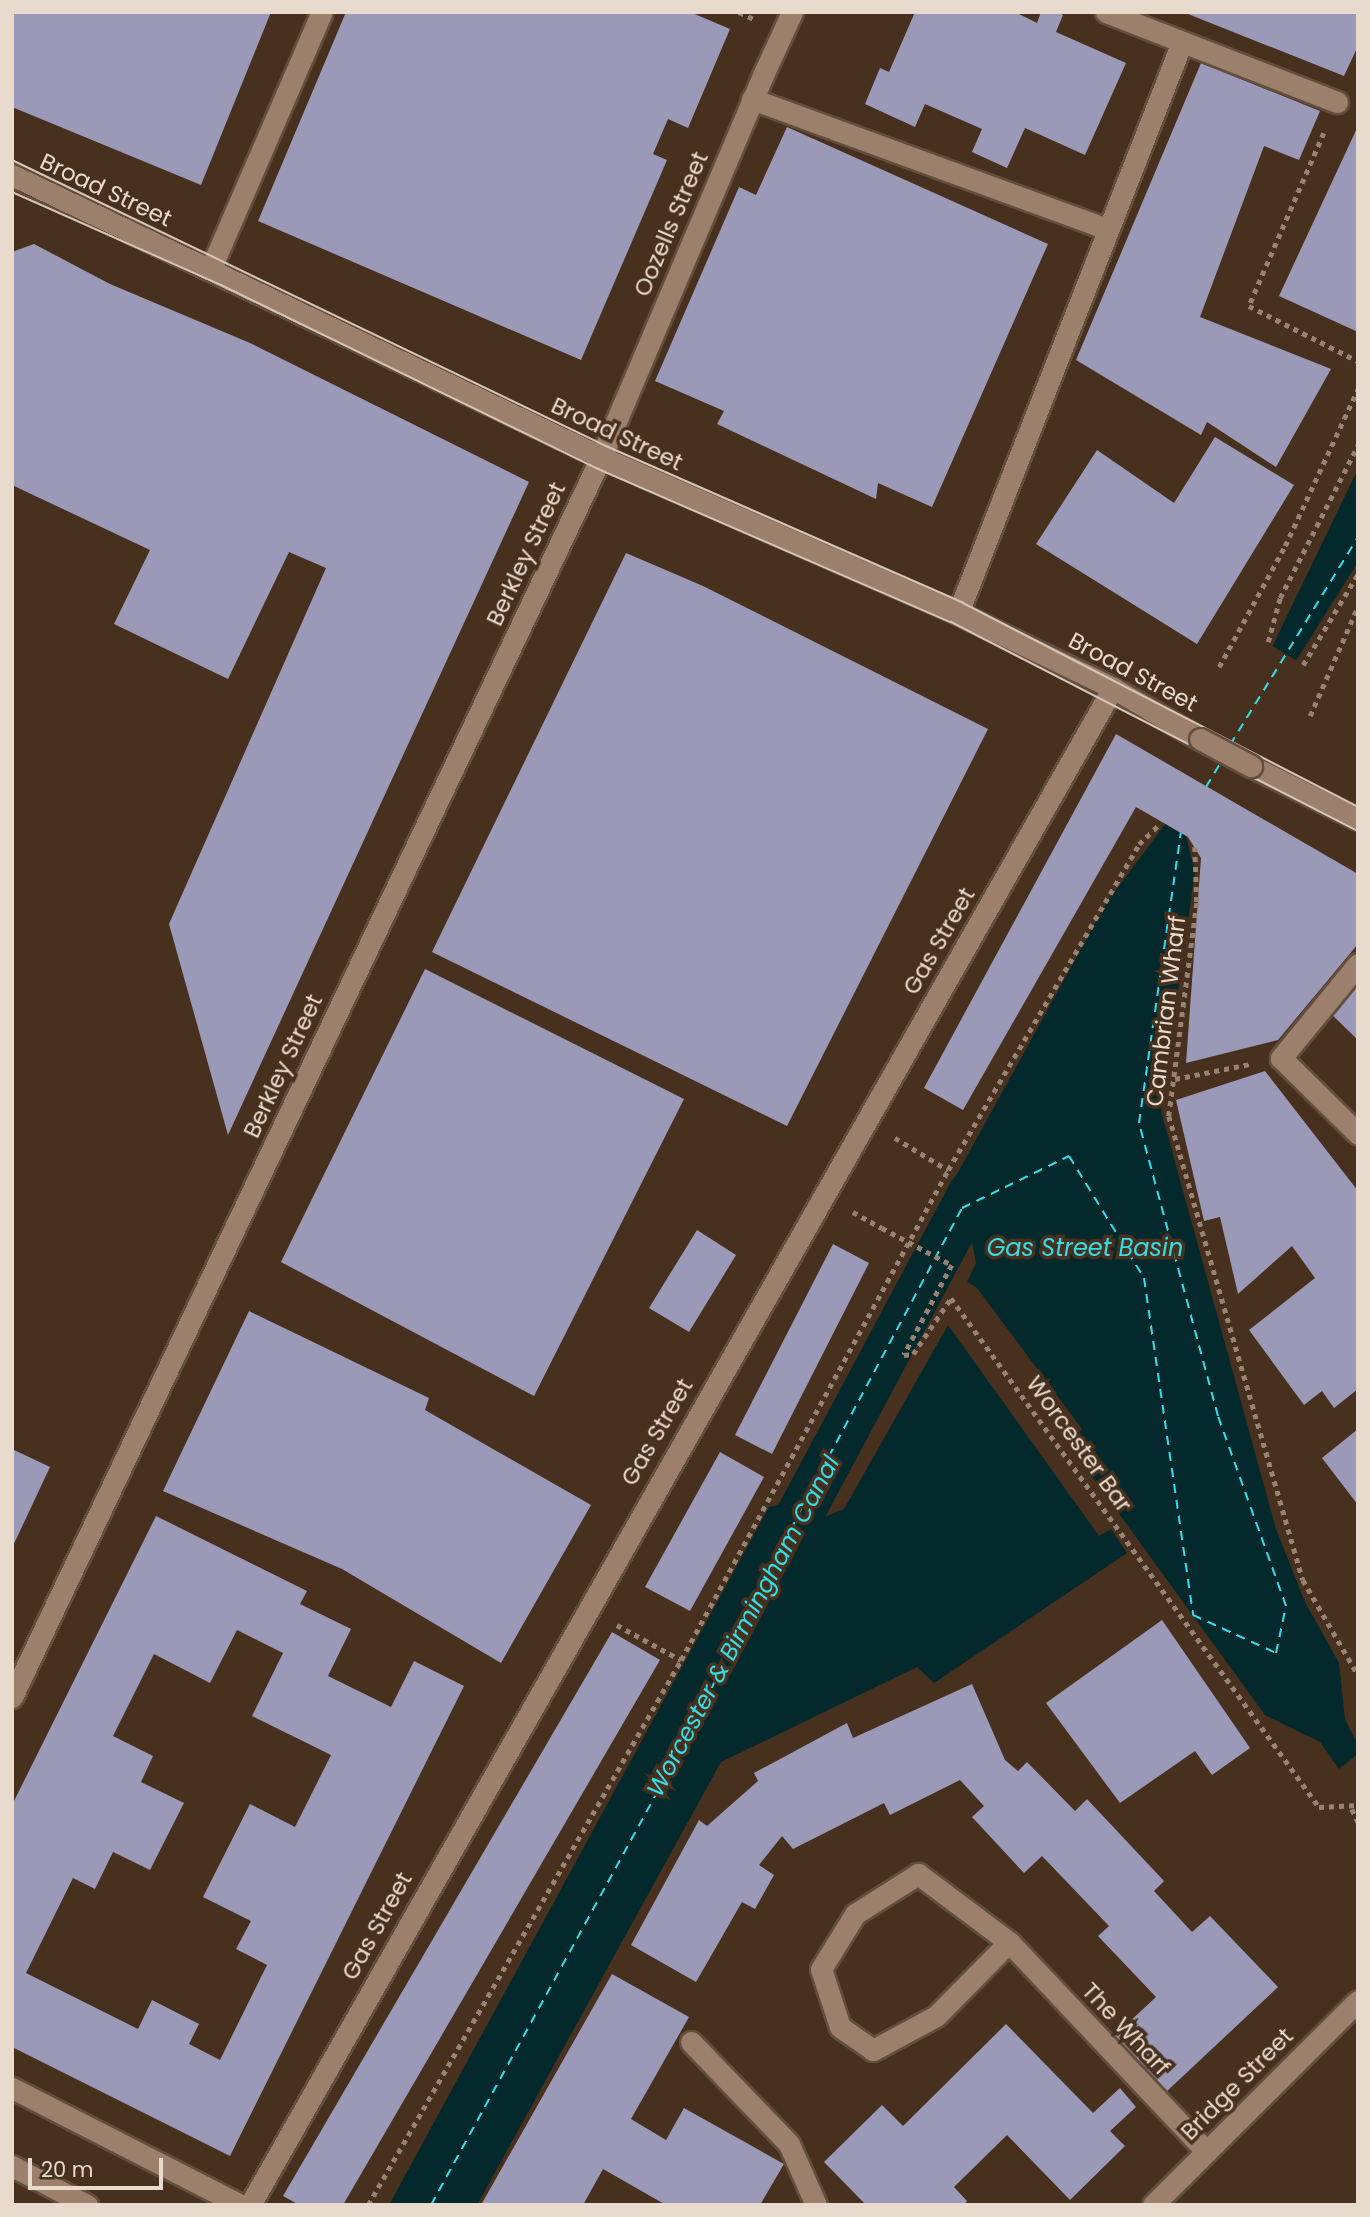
<!DOCTYPE html>
<style>
body{margin:0}
#map{position:relative;width:1370px;height:2217px;overflow:hidden;background:#48301e;font-family:Poppins,sans-serif}
div>[style]{position:absolute}
.water>*{inset:0;background:#03292c}
.pier>*{inset:0;background:#48301e}
.canal>*{height:47px;margin:-23.5px;padding:0 23.5px;transform-origin:23.5px;border-radius:23.5px;background:#03292c}
.ferry>*{height:2px;margin-top:-1px;transform-origin:0;background:repeating-linear-gradient(90deg,#31dfeb 0 9px,transparent 0 16px)}
.building>*{inset:0;background:#9b99b8}
.path>*{height:4.5px;margin-top:-2.25px;transform-origin:0;background:repeating-linear-gradient(90deg,#968374 0 5px,transparent 0 10px)}
.roads{filter:drop-shadow(2px 0 #624e3d) drop-shadow(-2px 0 #624e3d) drop-shadow(0 2px #624e3d) drop-shadow(0 -2px #624e3d)}
.service>*{height:21px;margin:-10.5px;padding:0 10.5px;transform-origin:10.5px;border-radius:10.5px;background:#9c806b}
.pedestrian>*{height:21px;margin:-10.5px;padding:0 10.5px;transform-origin:10.5px;border-radius:10.5px;background:#9c806b}
.minor>*{height:21px;margin:-10.5px;padding:0 10.5px;transform-origin:10.5px;border-radius:10.5px;background:#9c806b}
.tram>*{height:2px;margin:-1px;padding:0 1px;transform-origin:1px;border-radius:1px;background:#d5c5b8}
.path-bridge>*{height:4.5px;margin-top:-2.25px;transform-origin:0;background:repeating-linear-gradient(90deg,#968374 0 5px,transparent 0 10px)}
.bridges{filter:drop-shadow(2px 0 #624e3d) drop-shadow(-2px 0 #624e3d) drop-shadow(0 2px #624e3d) drop-shadow(0 -2px #624e3d)}
.minor-bridge>*{height:21px;margin:-10.5px;padding:0 10.5px;transform-origin:10.5px;border-radius:10.5px;background:#9c806b}
span{translate:-50% -50%;white-space:nowrap;text-align:center;line-height:1.15;-webkit-text-stroke:7px #48301e;paint-order:stroke}
.street-label{font-size:23px;color:#e9dace}
.water-label{font-size:24px;color:#31dfeb;font-style:italic}
.frame{position:absolute;inset:0;border:14px solid #e9dace;pointer-events:none}
.scale{position:absolute;left:28px;top:2158px;width:135px;height:32px;box-sizing:border-box;border:4px solid #e9dace;border-top:0;padding-left:9px;font-size:21px;line-height:24px;white-space:nowrap;color:#e9dace;-webkit-text-stroke:5px #48301e;paint-order:stroke}
</style>
<div id="map">
<div class="water">
<div style="clip-path:polygon(1358px 469px,1358px 562px,1186px 836px,1195px 871px,1161px 1111px,1276px 1529px,1305px 1602px,1339px 1663px,1345px 1719px,1358px 1745px,1358px 1754px,1339px 1769px,1320px 1742px,1265px 1715px,1067px 1442px,1082px 1429px,977px 1288px,967px 1282px,976px 1263px,971px 1238px,948px 1251px,938px 1249px,929px 1225px,1107px 902px,1166px 823px,1272px 647px)"></div>
<div style="clip-path:polygon(948px 1325px,1099px 1536px,1111px 1529px,1127px 1553px,934px 1683px,917px 1667px,721px 1762px,477px 2205px,389px 2205px,769px 1507px,806px 1499px,817px 1520px,844px 1509px)"></div>
</div>
<div class="pier">
<div style="clip-path:polygon(1269px 644px,1297px 661px,1188px 837px,1162px 822px)"></div>
</div>
<div class="canal">
<div style="left:777px;top:1556px;width:412px;rotate:-61.9deg"></div>
</div>
<div class="ferry">
<div style="left:1230px;top:745px;width:244px;rotate:-58.4deg"></div>
<div style="left:1206px;top:787px;width:29px;rotate:-59deg"></div>
<div style="left:431px;top:2205px;width:525px;rotate:-61.28deg"></div>
<div style="left:683px;top:1745px;width:275px;rotate:-63.4deg"></div>
<div style="left:806px;top:1499px;width:330px;rotate:-61.8deg"></div>
<div style="left:962px;top:1208px;width:119px;rotate:-25.9deg"></div>
<div style="left:1069px;top:1156px;width:143px;rotate:58.4deg"></div>
<div style="left:1144px;top:1278px;width:341px;rotate:81.7deg"></div>
<div style="left:1193px;top:1615px;width:91px;rotate:24.6deg"></div>
<div style="left:1276px;top:1653px;width:48px;rotate:-78deg"></div>
<div style="left:1286px;top:1606px;width:202px;rotate:-109.7deg"></div>
<div style="left:1218px;top:1416px;width:303px;rotate:-105.1deg"></div>
<div style="left:1139px;top:1123px;width:294px;rotate:-81.8deg"></div>
</div>
<div class="building">
<div style="clip-path:polygon(12px 12px,271px 12px,201px 185px,12px 107px)"></div>
<div style="clip-path:polygon(346px 12px,690px 12px,730px 29px,688px 128px,668px 119px,653px 154px,667px 160px,581px 360px,258px 221px)"></div>
<div style="clip-path:polygon(915px 12px,1015px 12px,1037px 23px,1041px 12px,1058px 12px,1063px 15px,1056px 32px,1126px 63px,1085px 155px,1025px 128px,1007px 168px,972px 152px,982px 129px,925px 104px,915px 127px,865px 104px,880px 68px,889px 72px)"></div>
<div style="clip-path:polygon(1183px 12px,1358px 12px,1358px 46px,1344px 76px)"></div>
<div style="clip-path:polygon(1201px 63px,1320px 111px,1299px 160px,1264px 146px,1200px 317px,1331px 369px,1276px 467px,1207px 422px,1201px 435px,1076px 360px)"></div>
<div style="clip-path:polygon(1358px 126px,1358px 332px,1279px 296px)"></div>
<div style="clip-path:polygon(787px 127px,1048px 244px,932px 507px,878px 483px,876px 499px,717px 424px,724px 411px,655px 381px,739px 187px,756px 195px)"></div>
<div style="clip-path:polygon(34px 244px,110px 284px,250px 343px,529px 482px,228px 1135px,169px 924px,326px 568px,289px 552px,228px 679px,114px 624px,150px 550px,12px 485px,12px 252px)"></div>
<div style="clip-path:polygon(1215px 437px,1294px 485px,1197px 644px,1036px 544px,1097px 450px,1174px 503px)"></div>
<div style="clip-path:polygon(626px 553px,703px 586px,988px 729px,787px 1126px,432px 952px)"></div>
<div style="clip-path:polygon(1116px 734px,1358px 874px,1358px 944px,1278px 1040px,1186px 1063px,1201px 858px,1188px 837px,1136px 807px,963px 1110px,924px 1088px)"></div>
<div style="clip-path:polygon(425px 969px,684px 1099px,534px 1396px,281px 1262px)"></div>
<div style="clip-path:polygon(1358px 979px,1358px 1040px,1327px 1010px)"></div>
<div style="clip-path:polygon(1265px 1071px,1358px 1191px,1358px 1389px,1334px 1408px,1322px 1391px,1304px 1405px,1249px 1330px,1315px 1278px,1292px 1246px,1238px 1294px,1220px 1217px,1204px 1221px,1176px 1100px)"></div>
<div style="clip-path:polygon(697px 1230px,736px 1255px,689px 1332px,649px 1308px)"></div>
<div style="clip-path:polygon(833px 1244px,869px 1263px,772px 1454px,735px 1435px)"></div>
<div style="clip-path:polygon(249px 1311px,429px 1398px,425px 1410px,591px 1505px,501px 1663px,342px 1569px,163px 1491px)"></div>
<div style="clip-path:polygon(1358px 1429px,1358px 1505px,1322px 1458px)"></div>
<div style="clip-path:polygon(12px 1449px,50px 1467px,12px 1548px)"></div>
<div style="clip-path:polygon(720px 1452px,764px 1477px,690px 1611px,645px 1587px)"></div>
<div style="clip-path:polygon(evenodd,156px 1516px,307px 1591px,300px 1604px,351px 1629px,328px 1676px,391px 1707px,414px 1661px,464px 1686px,230px 2156px,12px 2047px,12px 1805px,156px 1516px,237px 1630px,283px 1653px,252px 1716px,331px 1755px,295px 1827px,250px 1804px,203px 1897px,251px 1921px,236px 1949px,267px 1965px,220px 2060px,189px 2044px,199px 2024px,152px 2000px,138px 2029px,26px 1973px,73px 1878px,95px 1889px,113px 1852px,150px 1870px,184px 1803px,141px 1782px,153px 1756px,113px 1736px,154px 1654px,210px 1683px,237px 1630px)"></div>
<div style="clip-path:polygon(1162px 1620px,1250px 1748px,1212px 1775px,1195px 1751px,1120px 1803px,1046px 1703px)"></div>
<div style="clip-path:polygon(612px 1632px,660px 1660px,343px 2205px,299px 2205px,283px 2196px)"></div>
<div style="clip-path:polygon(972px 1684px,1005px 1760px,1018px 1771px,1027px 1762px,1075px 1811px,1087px 1799px,1164px 1881px,1154px 1891px,1192px 1932px,1210px 1916px,1278px 1987px,1165px 2093px,1113px 2037px,1156px 1997px,1098px 1936px,1109px 1926px,1042px 1856px,1024px 1873px,972px 1817px,984px 1806px,960px 1780px,890px 1815px,884px 1803px,793px 1849px,782px 1836px,759px 1865px,774px 1875px,755px 1909px,742px 1902px,696px 1982px,631px 1945px,699px 1820px,707px 1826px,758px 1781px,754px 1773px,847px 1723px,853px 1738px)"></div>
<div style="clip-path:polygon(612px 1974px,689px 2017px,631px 2119px,666px 2140px,684px 2108px,784px 2164px,760px 2205px,666px 2205px,603px 2169px,583px 2205px,481px 2205px)"></div>
<div style="clip-path:polygon(1006px 2024px,1093px 2113px,1120px 2088px,1136px 2107px,1110px 2131px,1125px 2146px,1070px 2200px,1007px 2135px,954px 2187px,967px 2201px,964px 2205px,866px 2205px,824px 2162px,882px 2105px,903px 2126px)"></div>
</div>
<div class="path">
<div style="left:739px;top:12px;width:17px;rotate:25deg"></div>
<div style="left:1324px;top:133px;width:189px;rotate:113.4deg"></div>
<div style="left:1249px;top:306px;width:122px;rotate:26.8deg"></div>
<div style="left:1268px;top:642px;width:46px;rotate:-74.7deg"></div>
<div style="left:1280px;top:598px;width:172px;rotate:-63deg"></div>
<div style="left:1303px;top:665px;width:106px;rotate:-58.9deg"></div>
<div style="left:1219px;top:667px;width:138px;rotate:-61.4deg"></div>
<div style="left:1285px;top:546px;width:173px;rotate:-65.1deg"></div>
<div style="left:1310px;top:716px;width:120px;rotate:-66.4deg"></div>
<div style="left:1195px;top:847px;width:56px;rotate:88deg"></div>
<div style="left:1197px;top:903px;width:215px;rotate:97.5deg"></div>
<div style="left:1169px;top:1116px;width:483px;rotate:73.9deg"></div>
<div style="left:1303px;top:1580px;width:110px;rotate:59.9deg"></div>
<div style="left:1175px;top:1079px;width:76px;rotate:-11.3deg"></div>
<div style="left:895px;top:1138px;width:62px;rotate:31.1deg"></div>
<div style="left:853px;top:1212px;width:33px;rotate:29deg"></div>
<div style="left:952px;top:1265px;width:102px;rotate:118.1deg"></div>
<div style="left:904px;top:1355px;width:9px;rotate:-6deg"></div>
<div style="left:913px;top:1354px;width:68px;rotate:-55.8deg"></div>
<div style="left:951px;top:1298px;width:628px;rotate:54.13deg"></div>
<div style="left:1319px;top:1807px;width:39px;rotate:-3deg"></div>
<div style="left:617px;top:1625px;width:73px;rotate:28.7deg"></div>
<div style="left:1352px;top:1809px;width:14px;rotate:65deg"></div>
<div style="left:368px;top:2205px;width:628px;rotate:-60.13deg"></div>
<div style="left:681px;top:1660px;width:558px;rotate:-61.41deg"></div>
<div style="left:948px;top:1170px;width:378px;rotate:-59.6deg"></div>
<div style="left:1139px;top:844px;width:29px;rotate:-44deg"></div>
</div>
<div class="roads">
<div class="service">
<div style="left:601px;top:457px;width:417px;rotate:-67deg"></div>
<div style="left:958px;top:613px;width:613px;rotate:-68.58deg"></div>
<div style="left:1009px;top:1942px;width:104px;rotate:134.6deg"></div>
<div style="left:936px;top:2016px;width:72px;rotate:151.6deg"></div>
<div style="left:873px;top:2050px;width:40px;rotate:-145.1deg"></div>
<div style="left:840px;top:2027px;width:61px;rotate:-108.1deg"></div>
<div style="left:821px;top:1969px;width:65px;rotate:-58.3deg"></div>
<div style="left:855px;top:1914px;width:75px;rotate:-32.4deg"></div>
<div style="left:918px;top:1874px;width:114px;rotate:36.8deg"></div>
<div style="left:1009px;top:1942px;width:287px;rotate:46.7deg"></div>
<div style="left:691px;top:2042px;width:141px;rotate:46.1deg"></div>
<div style="left:789px;top:2144px;width:67px;rotate:66.1deg"></div>
</div>
<div class="pedestrian">
<div style="left:1106px;top:12px;width:248px;rotate:21.3deg"></div>
<div style="left:764px;top:73px;width:67px;rotate:-65.3deg"></div>
<div style="left:752px;top:99px;width:378px;rotate:20.1deg"></div>
<div style="left:211px;top:268px;width:279px;rotate:-66.6deg"></div>
</div>
<div class="minor">
<div style="left:12px;top:175px;width:653px;rotate:25.58deg"></div>
<div style="left:601px;top:457px;width:390px;rotate:23.6deg"></div>
<div style="left:958px;top:613px;width:172px;rotate:25.8deg"></div>
<div style="left:1113px;top:688px;width:101px;rotate:30.4deg"></div>
<div style="left:1251px;top:766px;width:119px;rotate:26.4deg"></div>
<div style="left:1358px;top:964px;width:122px;rotate:129.3deg"></div>
<div style="left:1281px;top:1058px;width:108px;rotate:44.6deg"></div>
<div style="left:12px;top:1697px;width:1373px;rotate:-64.59deg"></div>
<div style="left:12px;top:2088px;width:257px;rotate:27.1deg"></div>
<div style="left:12px;top:2166px;width:85px;rotate:27.5deg"></div>
<div style="left:250px;top:2205px;width:1745px;rotate:-60.37deg"></div>
<div style="left:1153px;top:2205px;width:289px;rotate:-44.9deg"></div>
</div>
</div>
<div class="tram">
<div style="left:12px;top:160px;width:659px;rotate:25.71deg"></div>
<div style="left:606px;top:446px;width:390px;rotate:23.7deg"></div>
<div style="left:963px;top:603px;width:445px;rotate:27.3deg"></div>
<div style="left:12px;top:192px;width:229px;rotate:24deg"></div>
<div style="left:221px;top:285px;width:417px;rotate:26deg"></div>
<div style="left:596px;top:468px;width:387px;rotate:23.5deg"></div>
<div style="left:951px;top:622px;width:458px;rotate:27.2deg"></div>
</div>
<div class="path-bridge">
<div style="left:882px;top:1228px;width:79px;rotate:27.9deg"></div>
</div>
<div class="bridges">
<div class="minor-bridge">
<div style="left:1200px;top:739px;width:58px;rotate:27.9deg"></div>
</div>
</div>
<div class="street-label">
<span style="left:106px;top:190px;rotate:25deg">Broad Street</span>
<span style="left:671px;top:224px;rotate:-67deg">Oozells Street</span>
<span style="left:617px;top:434px;rotate:25deg">Broad Street</span>
<span style="left:526px;top:554px;rotate:-65deg">Berkley Street</span>
<span style="left:1133px;top:672px;rotate:28deg">Broad Street</span>
<span style="left:939px;top:941px;rotate:-60deg">Gas Street</span>
<span style="left:1166px;top:1011px;rotate:-83deg">Cambrian Wharf</span>
<span style="left:283px;top:1066px;rotate:-65deg">Berkley Street</span>
<span style="left:657px;top:1432px;rotate:-60deg">Gas Street</span>
<span style="left:1079px;top:1444px;rotate:54deg">Worcester Bar</span>
<span style="left:377px;top:1926px;rotate:-61deg">Gas Street</span>
<span style="left:1126px;top:2029px;rotate:47deg">The Wharf</span>
<span style="left:1237px;top:2084px;rotate:-45deg">Bridge Street</span>
</div>
<div class="water-label">
<span style="left:1085px;top:1248px">Gas Street Basin</span>
<span style="left:743px;top:1626px;rotate:-62deg">Worcester &amp; Birmingham Canal</span>
</div>
<div class="frame"></div>
<div class="scale">20 m</div>
</div>
